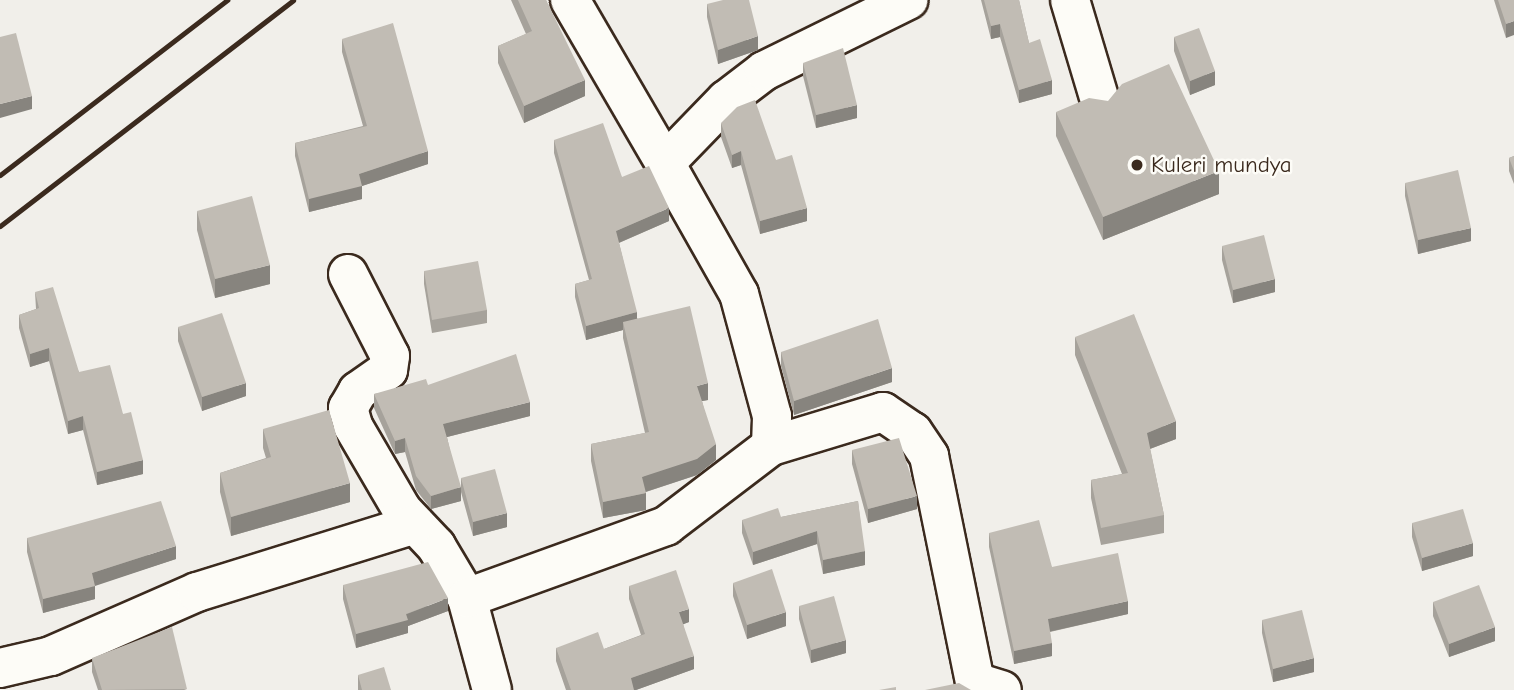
<!DOCTYPE html>
<style>
body{margin:0}
#map{position:relative;width:1514px;height:690px;overflow:hidden;background:#f1efea;font-family:"Comic Neue",sans-serif}
div>[style]{position:absolute}
.roads{filter:drop-shadow(2px 0 #3b2a1e) drop-shadow(-2px 0 #3b2a1e) drop-shadow(0 2px #3b2a1e) drop-shadow(0 -2px #3b2a1e)}
.minor>*{height:38px;margin:-19px;padding:0 19px;transform-origin:19px;border-radius:19px;background:#fdfcf7}
.rail>*{height:5px;margin:-2.5px;padding:0 2.5px;transform-origin:2.5px;border-radius:2.5px;background:#3b2a1e}
.wall>*{inset:0;background:#a6a29b}
.shaded-wall>*{inset:0;background:#87847e}
.building>*{inset:0;background:#c1bcb4}
.dots>*{width:19px;height:19px;translate:-50% -50%;box-sizing:border-box;border:4px solid #fdfcf7;border-radius:50%}
span{translate:-50% -50%;white-space:nowrap;text-align:center;line-height:1.15;-webkit-text-stroke:5px #fdfcf7;paint-order:stroke}
.poi-label{font-size:23px;color:#3b2a1e}
.left{translate:0 -50%;text-align:left}
</style>
<div id="map">
<div class="roads">
<div class="minor">
<div style="left:570px;top:0;width:189px;rotate:59.8deg"></div>
<div style="left:1070px;top:0;width:109px;rotate:73.4deg"></div>
<div style="left:348px;top:274px;width:92px;rotate:62.9deg"></div>
<div style="left:390px;top:356px;width:14px;rotate:98deg"></div>
<div style="left:388px;top:370px;width:37px;rotate:145deg"></div>
<div style="left:358px;top:391px;width:20px;rotate:120deg"></div>
<div style="left:348px;top:408px;width:19px;rotate:74deg"></div>
<div style="left:353px;top:426px;width:97px;rotate:59.7deg"></div>
<div style="left:402px;top:510px;width:50px;rotate:46.6deg"></div>
<div style="left:436px;top:546px;width:61px;rotate:59.2deg"></div>
<div style="left:771px;top:446px;width:117px;rotate:-16.9deg"></div>
<div style="left:883px;top:412px;width:36px;rotate:34deg"></div>
<div style="left:913px;top:432px;width:29px;rotate:56deg"></div>
<div style="left:929px;top:456px;width:231px;rotate:78.5deg"></div>
<div style="left:975px;top:682px;width:28px;rotate:17deg"></div>
<div style="left:0;top:668px;width:52px;rotate:-13.2deg"></div>
<div style="left:51px;top:656px;width:159px;rotate:-23.7deg"></div>
<div style="left:197px;top:592px;width:228px;rotate:-17.3deg"></div>
<div style="left:492px;top:690px;width:95px;rotate:-105.2deg"></div>
<div style="left:467px;top:598px;width:212px;rotate:-19.9deg"></div>
<div style="left:666px;top:526px;width:132px;rotate:-37.3deg"></div>
<div style="left:771px;top:446px;width:30px;rotate:-88deg"></div>
<div style="left:772px;top:416px;width:126px;rotate:-105.1deg"></div>
<div style="left:739px;top:294px;width:150px;rotate:-119.5deg"></div>
<div style="left:665px;top:163px;width:88px;rotate:-45.9deg"></div>
<div style="left:726px;top:100px;width:48px;rotate:-37.3deg"></div>
<div style="left:764px;top:71px;width:161px;rotate:-26.2deg"></div>
</div>
</div>
<div class="rail">
<div style="left:0;top:175px;width:287px;rotate:-37.6deg"></div>
<div style="left:0;top:226px;width:370px;rotate:-37.6deg"></div>
</div>
<div class="wall">
<div style="clip-path:polygon(511px 0,546px 0,585px 96px,524px 123px,498px 63px,498px 46px,526px 34px)"></div>
<div style="clip-path:polygon(981px 0,1019px 0,1029px 43px,1052px 94px,1019px 103px,1000px 37px,991px 39px)"></div>
<div style="clip-path:polygon(1494px 0,1514px 0,1506px 38px)"></div>
<div style="clip-path:polygon(707px 4px,758px 50px,718px 64px,707px 17px)"></div>
<div style="clip-path:polygon(1174px 37px,1215px 85px,1190px 95px,1174px 51px)"></div>
<div style="clip-path:polygon(342px 39px,428px 164px,362px 186px,362px 199px,309px 212px,295px 156px,295px 143px,363px 126px,342px 52px)"></div>
<div style="clip-path:polygon(803px 63px,857px 118px,816px 128px,803px 76px)"></div>
<div style="clip-path:polygon(1056px 112px,1219px 194px,1103px 240px,1056px 136px)"></div>
<div style="clip-path:polygon(721px 123px,776px 160px,807px 221px,760px 234px,741px 165px,732px 168px,721px 137px)"></div>
<div style="clip-path:polygon(554px 140px,622px 177px,669px 221px,619px 243px,637px 318px,708px 400px,702px 401px,716px 460px,697px 475px,646px 492px,646px 510px,603px 518px,591px 461px,591px 444px,645px 433px,623px 338px,623px 330px,586px 340px,575px 297px,575px 284px,589px 280px,554px 153px)"></div>
<div style="clip-path:polygon(1514px 156px,1514px 184px,1509px 171px,1509px 158px)"></div>
<div style="clip-path:polygon(1405px 183px,1471px 241px,1418px 254px,1405px 196px)"></div>
<div style="clip-path:polygon(197px 211px,270px 284px,215px 298px,197px 230px)"></div>
<div style="clip-path:polygon(1222px 246px,1275px 292px,1233px 303px,1222px 260px)"></div>
<div style="clip-path:polygon(424px 271px,487px 310px,487px 323px,432px 333px,424px 284px)"></div>
<div style="clip-path:polygon(35px 292px,79px 372px,123px 414px,143px 474px,97px 485px,83px 430px,68px 434px,49px 361px,30px 367px,19px 328px,19px 315px,36px 309px)"></div>
<div style="clip-path:polygon(178px 327px,246px 396px,202px 411px,178px 341px)"></div>
<div style="clip-path:polygon(1075px 337px,1176px 439px,1150px 449px,1164px 515px,1164px 533px,1101px 545px,1091px 498px,1091px 480px,1122px 474px,1075px 355px)"></div>
<div style="clip-path:polygon(781px 352px,892px 382px,794px 415px,781px 366px)"></div>
<div style="clip-path:polygon(428px 385px,530px 416px,447px 437px,461px 501px,431px 509px,416px 490px,405px 452px,395px 454px,374px 408px,374px 394px)"></div>
<div style="clip-path:polygon(263px 429px,350px 502px,231px 536px,220px 492px,220px 473px,266px 458px,263px 448px)"></div>
<div style="clip-path:polygon(852px 450px,917px 509px,868px 523px,852px 464px)"></div>
<div style="clip-path:polygon(461px 478px,507px 527px,473px 536px,461px 492px)"></div>
<div style="clip-path:polygon(858px 501px,865px 565px,823px 574px,817px 544px,753px 565px,742px 533px,742px 520px,781px 517px)"></div>
<div style="clip-path:polygon(1412px 523px,1473px 556px,1422px 571px,1412px 537px)"></div>
<div style="clip-path:polygon(989px 533px,1052px 567px,1128px 614px,1050px 632px,1052px 656px,1014px 664px,989px 547px)"></div>
<div style="clip-path:polygon(27px 538px,176px 559px,95px 585px,95px 599px,43px 613px,27px 552px)"></div>
<div style="clip-path:polygon(733px 583px,786px 626px,747px 639px,733px 596px)"></div>
<div style="clip-path:polygon(343px 585px,448px 611px,408px 626px,408px 633px,356px 648px,343px 599px)"></div>
<div style="clip-path:polygon(629px 586px,689px 622px,683px 624px,694px 669px,636px 690px,566px 690px,556px 661px,556px 648px,604px 649px,641px 635px,629px 599px)"></div>
<div style="clip-path:polygon(1433px 602px,1495px 641px,1449px 657px,1433px 616px)"></div>
<div style="clip-path:polygon(799px 606px,846px 653px,811px 663px,799px 619px)"></div>
<div style="clip-path:polygon(1262px 620px,1314px 672px,1273px 682px,1262px 633px)"></div>
<div style="clip-path:polygon(92px 658px,187px 690px,98px 690px,92px 672px)"></div>
<div style="clip-path:polygon(358px 675px,391px 690px,358px 690px)"></div>
</div>
<div class="shaded-wall">
<div style="clip-path:polygon(1514px 21px,1514px 35px,1506px 38px,1506px 24px)"></div>
<div style="clip-path:polygon(1000px 24px,1000px 37px,991px 39px,991px 26px)"></div>
<div style="clip-path:polygon(758px 36px,758px 50px,718px 64px,718px 50px)"></div>
<div style="clip-path:polygon(1215px 71px,1215px 85px,1190px 95px,1190px 81px)"></div>
<div style="clip-path:polygon(585px 80px,585px 96px,524px 123px,524px 106px)"></div>
<div style="clip-path:polygon(1052px 80px,1052px 94px,1019px 103px,1019px 90px)"></div>
<div style="clip-path:polygon(32px 96px,32px 109px,0 118px,0 104px)"></div>
<div style="clip-path:polygon(857px 105px,857px 118px,816px 128px,816px 115px)"></div>
<div style="clip-path:polygon(428px 151px,428px 164px,362px 186px,362px 199px,309px 212px,309px 199px,359px 174px)"></div>
<div style="clip-path:polygon(741px 151px,741px 165px,732px 168px,732px 155px)"></div>
<div style="clip-path:polygon(1219px 171px,1219px 194px,1103px 240px,1103px 217px)"></div>
<div style="clip-path:polygon(669px 208px,669px 221px,616px 244px,616px 231px)"></div>
<div style="clip-path:polygon(807px 208px,807px 221px,760px 234px,760px 221px)"></div>
<div style="clip-path:polygon(1471px 228px,1471px 241px,1418px 254px,1418px 240px)"></div>
<div style="clip-path:polygon(270px 265px,270px 284px,215px 298px,215px 279px)"></div>
<div style="clip-path:polygon(1275px 279px,1275px 292px,1233px 303px,1233px 290px)"></div>
<div style="clip-path:polygon(637px 312px,637px 326px,623px 322px,623px 330px,586px 340px,586px 326px)"></div>
<div style="clip-path:polygon(49px 348px,49px 361px,30px 367px,30px 354px)"></div>
<div style="clip-path:polygon(892px 368px,892px 382px,794px 415px,794px 401px)"></div>
<div style="clip-path:polygon(246px 383px,246px 396px,202px 411px,202px 397px)"></div>
<div style="clip-path:polygon(708px 383px,708px 400px,697px 402px,697px 386px)"></div>
<div style="clip-path:polygon(530px 402px,530px 416px,443px 438px,443px 424px)"></div>
<div style="clip-path:polygon(83px 416px,83px 430px,68px 434px,68px 421px)"></div>
<div style="clip-path:polygon(1176px 421px,1176px 439px,1147px 450px,1147px 433px)"></div>
<div style="clip-path:polygon(405px 438px,405px 452px,395px 454px,395px 441px)"></div>
<div style="clip-path:polygon(716px 444px,716px 460px,697px 475px,642px 493px,642px 477px)"></div>
<div style="clip-path:polygon(143px 460px,143px 474px,97px 485px,97px 472px)"></div>
<div style="clip-path:polygon(350px 483px,350px 502px,231px 536px,231px 517px)"></div>
<div style="clip-path:polygon(461px 487px,461px 501px,431px 509px,431px 496px)"></div>
<div style="clip-path:polygon(646px 493px,646px 510px,603px 518px,603px 502px)"></div>
<div style="clip-path:polygon(917px 496px,917px 509px,868px 523px,868px 509px)"></div>
<div style="clip-path:polygon(507px 513px,507px 527px,473px 536px,473px 522px)"></div>
<div style="clip-path:polygon(817px 531px,817px 544px,753px 565px,753px 552px)"></div>
<div style="clip-path:polygon(1473px 543px,1473px 556px,1422px 571px,1422px 558px)"></div>
<div style="clip-path:polygon(176px 546px,176px 559px,92px 587px,92px 573px)"></div>
<div style="clip-path:polygon(865px 551px,865px 565px,823px 574px,823px 560px)"></div>
<div style="clip-path:polygon(95px 586px,95px 599px,43px 613px,43px 599px)"></div>
<div style="clip-path:polygon(448px 598px,448px 611px,408px 626px,408px 633px,356px 648px,356px 634px)"></div>
<div style="clip-path:polygon(1128px 601px,1128px 614px,1048px 632px,1048px 619px)"></div>
<div style="clip-path:polygon(689px 609px,689px 622px,679px 626px,679px 612px)"></div>
<div style="clip-path:polygon(786px 612px,786px 626px,747px 639px,747px 625px)"></div>
<div style="clip-path:polygon(1495px 627px,1495px 641px,1449px 657px,1449px 644px)"></div>
<div style="clip-path:polygon(846px 640px,846px 653px,811px 663px,811px 650px)"></div>
<div style="clip-path:polygon(1052px 643px,1052px 656px,1014px 664px,1014px 651px)"></div>
<div style="clip-path:polygon(694px 656px,694px 669px,636px 690px,631px 690px,631px 678px)"></div>
<div style="clip-path:polygon(1314px 658px,1314px 672px,1273px 682px,1273px 669px)"></div>
</div>
<div class="building">
<div style="clip-path:polygon(518px 0,546px 0,585px 80px,524px 106px,498px 46px,532px 31px)"></div>
<div style="clip-path:polygon(723px 0,749px 0,758px 36px,718px 50px,707px 4px)"></div>
<div style="clip-path:polygon(984px 0,1019px 0,1029px 43px,1040px 39px,1052px 80px,1019px 90px,1000px 24px,991px 26px)"></div>
<div style="clip-path:polygon(1498px 0,1514px 0,1514px 21px,1506px 24px)"></div>
<div style="clip-path:polygon(393px 23px,428px 151px,359px 174px,362px 186px,309px 199px,295px 143px,367px 126px,342px 39px)"></div>
<div style="clip-path:polygon(1199px 28px,1215px 71px,1190px 81px,1174px 37px)"></div>
<div style="clip-path:polygon(16px 33px,32px 96px,0 104px,0 37px)"></div>
<div style="clip-path:polygon(843px 48px,857px 105px,816px 115px,803px 63px)"></div>
<div style="clip-path:polygon(1169px 64px,1219px 171px,1103px 217px,1056px 112px,1089px 98px,1108px 101px,1122px 84px)"></div>
<div style="clip-path:polygon(755px 100px,776px 160px,792px 155px,807px 208px,760px 221px,741px 151px,732px 155px,721px 123px,737px 107px)"></div>
<div style="clip-path:polygon(603px 123px,622px 177px,649px 166px,669px 208px,616px 231px,637px 312px,586px 326px,575px 284px,592px 279px,554px 140px)"></div>
<div style="clip-path:polygon(1514px 156px,1514px 171px,1509px 158px)"></div>
<div style="clip-path:polygon(1458px 170px,1471px 228px,1418px 240px,1405px 183px)"></div>
<div style="clip-path:polygon(252px 196px,270px 265px,215px 279px,197px 211px)"></div>
<div style="clip-path:polygon(1264px 235px,1275px 279px,1233px 290px,1222px 246px)"></div>
<div style="clip-path:polygon(478px 261px,487px 310px,432px 320px,424px 271px)"></div>
<div style="clip-path:polygon(53px 287px,79px 372px,110px 365px,123px 414px,131px 412px,143px 460px,97px 472px,83px 416px,68px 421px,49px 348px,30px 354px,19px 315px,39px 308px,35px 292px)"></div>
<div style="clip-path:polygon(690px 306px,708px 383px,697px 386px,716px 444px,697px 459px,642px 477px,646px 493px,603px 502px,591px 444px,649px 432px,623px 322px)"></div>
<div style="clip-path:polygon(222px 313px,246px 383px,202px 397px,178px 327px)"></div>
<div style="clip-path:polygon(1134px 314px,1176px 421px,1147px 433px,1164px 515px,1101px 528px,1091px 480px,1128px 473px,1075px 337px)"></div>
<div style="clip-path:polygon(878px 319px,892px 368px,794px 401px,781px 352px)"></div>
<div style="clip-path:polygon(516px 354px,530px 402px,443px 424px,461px 487px,431px 496px,416px 476px,405px 438px,395px 441px,374px 394px,426px 379px,428px 385px)"></div>
<div style="clip-path:polygon(329px 410px,350px 483px,231px 517px,220px 473px,271px 457px,263px 429px)"></div>
<div style="clip-path:polygon(899px 438px,917px 496px,868px 509px,852px 450px)"></div>
<div style="clip-path:polygon(495px 469px,507px 513px,473px 522px,461px 478px)"></div>
<div style="clip-path:polygon(161px 501px,176px 546px,92px 573px,95px 586px,43px 599px,27px 538px)"></div>
<div style="clip-path:polygon(858px 501px,865px 551px,823px 560px,817px 531px,753px 552px,742px 520px,778px 508px,781px 517px)"></div>
<div style="clip-path:polygon(1463px 509px,1473px 543px,1422px 558px,1412px 523px)"></div>
<div style="clip-path:polygon(1039px 520px,1052px 567px,1118px 553px,1128px 601px,1048px 619px,1052px 643px,1014px 651px,989px 533px)"></div>
<div style="clip-path:polygon(428px 562px,448px 598px,406px 614px,408px 620px,356px 634px,343px 585px)"></div>
<div style="clip-path:polygon(772px 569px,786px 612px,747px 625px,733px 583px)"></div>
<div style="clip-path:polygon(676px 570px,689px 609px,679px 612px,694px 656px,631px 678px,634px 690px,571px 690px,556px 648px,598px 632px,604px 649px,645px 634px,629px 586px)"></div>
<div style="clip-path:polygon(1479px 585px,1495px 627px,1449px 644px,1433px 602px)"></div>
<div style="clip-path:polygon(834px 596px,846px 640px,811px 650px,799px 606px)"></div>
<div style="clip-path:polygon(1302px 610px,1314px 658px,1273px 669px,1262px 620px)"></div>
<div style="clip-path:polygon(172px 627px,187px 689px,102px 690px,92px 658px)"></div>
<div style="clip-path:polygon(384px 667px,391px 690px,362px 690px,358px 675px)"></div>
<div style="clip-path:polygon(959px 683px,971px 690px,925px 690px)"></div>
<div style="clip-path:polygon(896px 687px,896px 690px,879px 690px)"></div>
</div>
<div class="dots">
<div style="left:1137px;top:165px;background:#3b2a1e"></div>
</div>
<div class="poi-label">
<span class="left" style="left:1151px;top:165px">Kuleri mundya</span>
</div>
</div>
